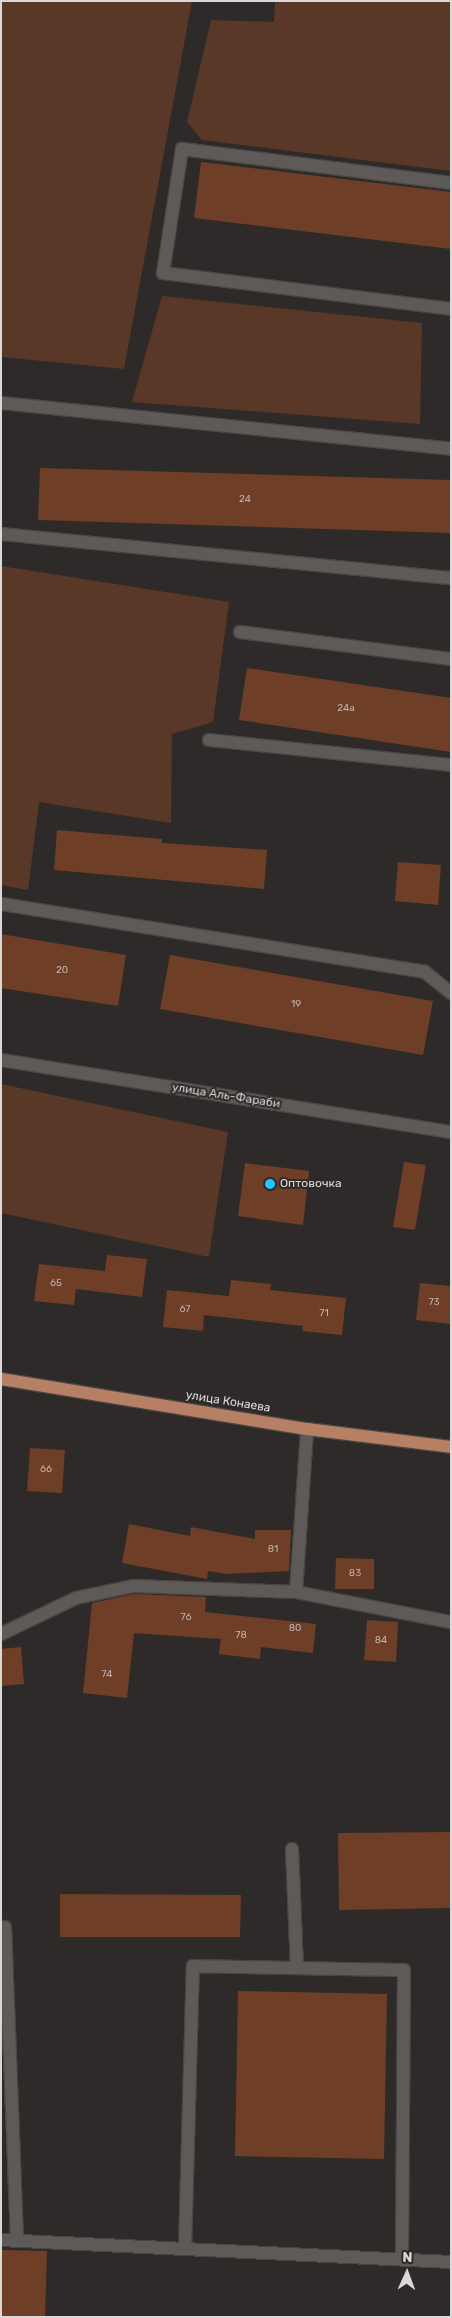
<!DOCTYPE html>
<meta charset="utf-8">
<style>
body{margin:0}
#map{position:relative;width:452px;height:2318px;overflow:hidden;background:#2e2a29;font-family:Rubik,sans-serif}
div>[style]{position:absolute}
.green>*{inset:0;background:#593828}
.building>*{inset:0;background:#6e3e27}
.roads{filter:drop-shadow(1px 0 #494645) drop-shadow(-1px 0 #494645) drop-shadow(0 1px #494645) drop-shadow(0 -1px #494645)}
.minor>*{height:12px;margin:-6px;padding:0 6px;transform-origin:6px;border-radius:6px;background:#5e5a58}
.major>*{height:12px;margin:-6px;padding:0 6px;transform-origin:6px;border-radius:6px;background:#b78065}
.dots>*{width:14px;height:14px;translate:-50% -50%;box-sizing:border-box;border:2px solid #2e2a29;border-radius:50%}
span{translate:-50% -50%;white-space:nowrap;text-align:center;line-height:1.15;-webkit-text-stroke:4px #2e2a29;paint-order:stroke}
.number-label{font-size:10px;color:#c0b2ac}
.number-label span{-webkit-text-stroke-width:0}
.street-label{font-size:12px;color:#dbd9d8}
.poi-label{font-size:12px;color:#dbd9d8}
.left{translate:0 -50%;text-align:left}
.frame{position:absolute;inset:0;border:2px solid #dbd9d8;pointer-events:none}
.north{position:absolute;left:382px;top:2248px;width:50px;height:50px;-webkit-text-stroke:4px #2e2a29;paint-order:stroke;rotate:2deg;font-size:14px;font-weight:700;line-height:20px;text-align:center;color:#dbd9d8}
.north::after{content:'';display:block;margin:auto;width:18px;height:22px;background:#dbd9d8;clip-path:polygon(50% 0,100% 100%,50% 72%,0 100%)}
</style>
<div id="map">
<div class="green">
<div style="clip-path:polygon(1px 1px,192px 1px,124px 369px,1px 357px)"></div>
<div style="clip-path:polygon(275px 1px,451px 1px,451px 171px,202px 140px,187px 122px,211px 20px,274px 22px)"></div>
<div style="clip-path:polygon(162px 296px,422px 323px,420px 424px,132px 402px)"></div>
<div style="clip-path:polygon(1px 566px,229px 602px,213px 722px,172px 734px,171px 823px,39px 802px,28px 890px,1px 885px)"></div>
<div style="clip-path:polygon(1px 1084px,228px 1132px,209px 1257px,1px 1213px)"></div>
</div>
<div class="building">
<div style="clip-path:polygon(201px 162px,451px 192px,451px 249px,194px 218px)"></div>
<div style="clip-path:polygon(40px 468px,451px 480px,451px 533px,38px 520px)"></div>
<div style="clip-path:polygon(247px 668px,451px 698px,451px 752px,239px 720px)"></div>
<div style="clip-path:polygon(57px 830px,162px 839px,162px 843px,267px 850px,264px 889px,54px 870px)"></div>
<div style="clip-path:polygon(398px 862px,441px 865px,438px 905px,395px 901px)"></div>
<div style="clip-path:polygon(1px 934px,126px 955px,118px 1006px,1px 988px)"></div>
<div style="clip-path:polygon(170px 955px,433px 1001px,423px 1055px,160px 1009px)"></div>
<div style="clip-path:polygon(404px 1162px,426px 1165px,415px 1230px,393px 1227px)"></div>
<div style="clip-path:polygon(245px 1163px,309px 1171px,303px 1225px,238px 1216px)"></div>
<div style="clip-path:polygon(107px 1255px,147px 1259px,142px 1297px,76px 1289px,74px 1305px,34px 1301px,39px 1264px,105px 1271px)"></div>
<div style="clip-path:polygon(231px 1280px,271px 1284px,270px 1290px,346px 1298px,342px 1335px,302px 1331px,303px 1326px,204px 1315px,203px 1331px,163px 1327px,167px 1290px,229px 1296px)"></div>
<div style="clip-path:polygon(420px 1283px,451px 1286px,451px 1324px,416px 1320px)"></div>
<div style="clip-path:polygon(30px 1448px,65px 1450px,62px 1493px,27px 1491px)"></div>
<div style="clip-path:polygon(129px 1524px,190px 1536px,191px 1527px,255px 1539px,255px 1530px,291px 1530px,289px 1571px,227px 1574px,208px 1571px,207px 1579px,122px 1563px)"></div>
<div style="clip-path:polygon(336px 1558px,374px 1559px,374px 1589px,335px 1589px)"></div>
<div style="clip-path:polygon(134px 1594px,206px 1597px,205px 1612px,316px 1624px,313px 1653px,261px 1647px,260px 1659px,219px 1654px,221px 1639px,134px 1633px,127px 1698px,83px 1693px,92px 1603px)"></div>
<div style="clip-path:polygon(367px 1620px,398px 1622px,396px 1662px,364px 1660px)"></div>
<div style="clip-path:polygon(21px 1647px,24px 1684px,1px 1686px,1px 1649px)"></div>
<div style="clip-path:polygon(451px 1832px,451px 1908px,339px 1910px,338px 1833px)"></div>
<div style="clip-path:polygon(60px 1894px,241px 1895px,240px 1937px,60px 1937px)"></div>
<div style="clip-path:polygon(238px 1991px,387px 1994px,384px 2159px,235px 2156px)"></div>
<div style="clip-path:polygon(1px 2250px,47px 2251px,45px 2317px,1px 2317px)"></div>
</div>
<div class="roads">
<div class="minor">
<div style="left:451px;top:183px;width:271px;rotate:-172.8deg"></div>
<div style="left:182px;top:149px;width:125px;rotate:98.7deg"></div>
<div style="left:163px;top:273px;width:290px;rotate:7.1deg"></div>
<div style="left:1px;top:403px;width:452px;rotate:5.8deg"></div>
<div style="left:1px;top:534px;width:452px;rotate:5.6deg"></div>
<div style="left:240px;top:632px;width:213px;rotate:7.3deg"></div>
<div style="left:209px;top:740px;width:243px;rotate:5.9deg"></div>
<div style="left:1px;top:904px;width:429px;rotate:9.1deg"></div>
<div style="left:425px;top:972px;width:33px;rotate:39deg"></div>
<div style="left:1px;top:1060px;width:456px;rotate:9.1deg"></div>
<div style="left:296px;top:1592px;width:158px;rotate:11deg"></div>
<div style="left:1px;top:1634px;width:83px;rotate:-25.6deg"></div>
<div style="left:76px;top:1598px;width:58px;rotate:-11.9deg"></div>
<div style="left:133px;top:1586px;width:163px;rotate:2.1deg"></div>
<div style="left:296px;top:1592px;width:163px;rotate:-86.1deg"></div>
<div style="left:292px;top:1849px;width:119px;rotate:87.6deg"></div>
<div style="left:5px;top:1927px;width:313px;rotate:87.8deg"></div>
<div style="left:1px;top:2240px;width:451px;rotate:2.8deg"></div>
<div style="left:185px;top:2248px;width:282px;rotate:-88.4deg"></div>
<div style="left:193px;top:1966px;width:211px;rotate:1.1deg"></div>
<div style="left:404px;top:1970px;width:287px;rotate:90.4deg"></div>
</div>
<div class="major">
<div style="left:1px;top:1379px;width:310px;rotate:9.3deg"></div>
<div style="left:307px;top:1429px;width:145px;rotate:7.1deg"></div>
</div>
</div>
<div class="dots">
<div style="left:270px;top:1184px;background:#1fc9fd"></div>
</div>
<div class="number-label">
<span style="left:245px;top:500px">24</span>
<span style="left:346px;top:709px">24а</span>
<span style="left:62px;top:971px">20</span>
<span style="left:296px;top:1005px">19</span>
<span style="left:56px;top:1284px">65</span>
<span style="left:434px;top:1303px">73</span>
<span style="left:185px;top:1310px">67</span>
<span style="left:324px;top:1314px">71</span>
<span style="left:46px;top:1470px">66</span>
<span style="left:273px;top:1550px">81</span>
<span style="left:355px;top:1574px">83</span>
<span style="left:186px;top:1618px">76</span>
<span style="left:295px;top:1629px">80</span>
<span style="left:241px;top:1636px">78</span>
<span style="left:381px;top:1641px">84</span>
<span style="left:107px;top:1675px">74</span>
</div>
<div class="street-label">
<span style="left:226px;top:1096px;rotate:9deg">улица Аль-Фараби</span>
<span style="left:228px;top:1402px;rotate:9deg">улица Конаева</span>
</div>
<div class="poi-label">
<span class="left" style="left:280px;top:1184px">Оптовочка</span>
</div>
<div class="frame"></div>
<div class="north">N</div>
</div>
